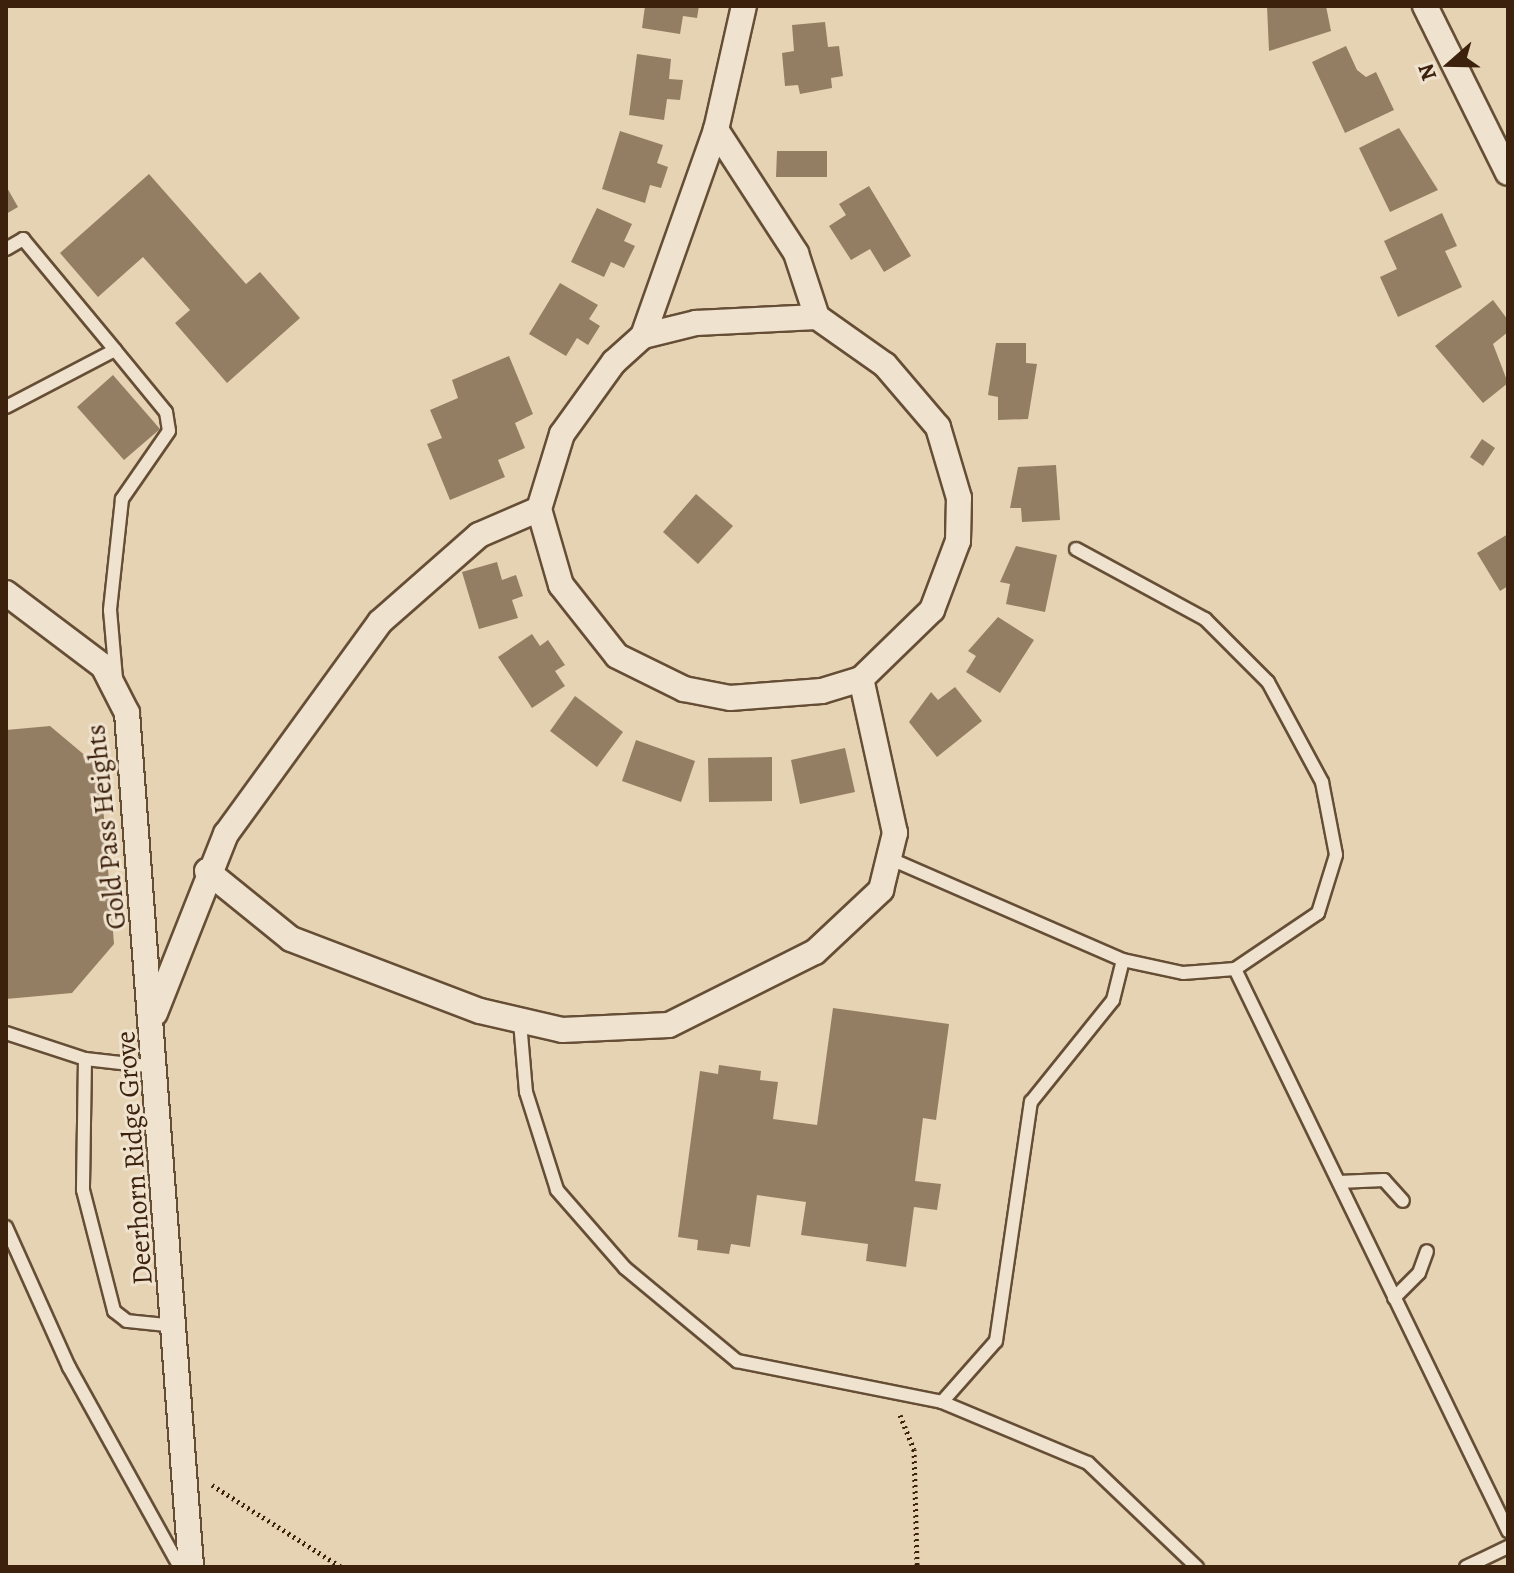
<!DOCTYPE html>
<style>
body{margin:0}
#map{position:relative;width:1514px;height:1573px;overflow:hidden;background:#e6d3b3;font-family:Alegreya,serif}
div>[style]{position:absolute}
.building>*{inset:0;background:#947e63}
.path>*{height:5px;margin-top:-2.5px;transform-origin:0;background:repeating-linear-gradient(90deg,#3c210d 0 2px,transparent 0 6px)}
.roads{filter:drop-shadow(2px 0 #664e36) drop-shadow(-2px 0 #664e36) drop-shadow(0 2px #664e36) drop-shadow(0 -2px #664e36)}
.lane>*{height:12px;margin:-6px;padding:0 6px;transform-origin:6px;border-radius:6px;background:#efe2ce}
.street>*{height:24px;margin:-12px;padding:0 12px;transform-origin:12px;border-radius:12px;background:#efe2ce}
span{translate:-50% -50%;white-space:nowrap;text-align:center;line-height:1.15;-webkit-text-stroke:6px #efe2ce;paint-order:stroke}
.street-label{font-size:28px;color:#3c210d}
.frame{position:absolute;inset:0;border:8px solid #3c210d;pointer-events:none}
.north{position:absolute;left:1410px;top:24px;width:80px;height:80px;-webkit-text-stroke:6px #efe2ce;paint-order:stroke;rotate:250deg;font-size:22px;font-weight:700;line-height:32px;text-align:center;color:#3c210d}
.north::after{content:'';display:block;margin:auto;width:28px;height:36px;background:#3c210d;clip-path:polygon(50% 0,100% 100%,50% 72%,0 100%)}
</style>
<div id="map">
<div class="building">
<div style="clip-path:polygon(645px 6px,699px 6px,697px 18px,683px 16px,680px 34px,642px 28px)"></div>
<div style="clip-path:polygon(1267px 6px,1326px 6px,1331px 31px,1269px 51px)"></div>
<div style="clip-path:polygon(825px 22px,828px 47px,839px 46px,843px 76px,831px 78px,832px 88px,800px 94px,798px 85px,785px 86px,782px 53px,794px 51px,792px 25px)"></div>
<div style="clip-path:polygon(1346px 46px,1357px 70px,1366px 77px,1376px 72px,1394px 110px,1345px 133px,1312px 62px)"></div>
<div style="clip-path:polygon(637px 54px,671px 59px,669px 79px,683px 80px,680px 100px,667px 99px,664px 120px,629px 115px)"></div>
<div style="clip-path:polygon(1399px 128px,1438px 190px,1390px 212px,1359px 148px)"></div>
<div style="clip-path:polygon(620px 131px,663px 145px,657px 163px,668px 167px,661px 188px,650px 185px,645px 203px,602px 189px)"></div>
<div style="clip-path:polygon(777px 151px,827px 151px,827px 177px,776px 177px)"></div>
<div style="clip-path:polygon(149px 174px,246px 284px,260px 272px,300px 318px,227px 383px,175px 323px,190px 310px,143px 257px,98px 297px,60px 253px)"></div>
<div style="clip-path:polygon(6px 186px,18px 207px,6px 214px)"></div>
<div style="clip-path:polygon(869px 186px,911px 256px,884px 272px,870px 249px,851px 260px,829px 226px,846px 215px,839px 204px)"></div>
<div style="clip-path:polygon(597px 208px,632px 224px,624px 241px,635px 246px,624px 268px,611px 262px,604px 277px,571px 262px)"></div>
<div style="clip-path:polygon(1442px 213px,1457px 246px,1445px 251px,1462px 287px,1398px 317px,1380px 277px,1397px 269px,1384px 241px)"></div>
<div style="clip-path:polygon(560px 283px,598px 305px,589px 319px,600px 326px,588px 345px,577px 338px,566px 356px,529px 334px)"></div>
<div style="clip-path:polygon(1493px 300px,1508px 320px,1508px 332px,1493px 344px,1508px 383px,1483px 403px,1435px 346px)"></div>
<div style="clip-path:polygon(996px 343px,1026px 343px,1026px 363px,1037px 364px,1028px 419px,998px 420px,998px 397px,988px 395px)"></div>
<div style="clip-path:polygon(509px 356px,533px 414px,515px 423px,525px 448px,498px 460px,505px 477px,450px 500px,427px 444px,442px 438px,430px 410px,458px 398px,452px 380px)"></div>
<div style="clip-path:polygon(113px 375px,160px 429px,124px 460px,77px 407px)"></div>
<div style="clip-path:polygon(1482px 439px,1495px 448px,1483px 466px,1470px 457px)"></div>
<div style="clip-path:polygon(1056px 465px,1060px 520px,1022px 522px,1021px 508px,1010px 508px,1018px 467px)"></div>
<div style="clip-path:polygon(696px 494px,733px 526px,698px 564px,663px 532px)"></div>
<div style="clip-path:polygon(1508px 534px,1508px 586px,1500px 591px,1477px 553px)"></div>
<div style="clip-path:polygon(1016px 546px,1057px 555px,1045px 612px,1006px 604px,1010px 584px,1000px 582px)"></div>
<div style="clip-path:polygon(497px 562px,502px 580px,516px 575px,523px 596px,512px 600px,518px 618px,479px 629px,462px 572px)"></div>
<div style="clip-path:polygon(998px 617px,1034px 640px,1000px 693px,966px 672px,976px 656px,968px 651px)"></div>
<div style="clip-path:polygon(532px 634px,540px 646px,548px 640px,565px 665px,555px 671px,565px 686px,532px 708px,498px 657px)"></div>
<div style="clip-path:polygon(955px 687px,982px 721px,937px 757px,909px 722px,931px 692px,938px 700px)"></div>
<div style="clip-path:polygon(575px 696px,623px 732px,597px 767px,550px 731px)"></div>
<div style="clip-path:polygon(50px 726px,100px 768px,114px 944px,72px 993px,6px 999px,6px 730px)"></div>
<div style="clip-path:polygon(636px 740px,695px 761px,681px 802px,622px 781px)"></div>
<div style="clip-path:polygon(845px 748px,855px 792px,800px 804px,791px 760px)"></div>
<div style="clip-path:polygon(772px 757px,772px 801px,709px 802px,708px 758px)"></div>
<div style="clip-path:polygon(833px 1008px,949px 1024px,936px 1120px,923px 1118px,915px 1181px,941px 1184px,937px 1210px,914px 1207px,906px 1267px,866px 1261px,868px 1244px,801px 1235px,806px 1202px,757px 1195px,750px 1247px,731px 1244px,729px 1254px,697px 1250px,698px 1240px,678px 1237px,700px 1071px,718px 1074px,719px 1065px,761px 1071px,760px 1080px,778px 1082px,773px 1119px,817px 1125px)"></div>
</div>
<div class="path">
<div style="left:900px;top:1415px;width:37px;rotate:68deg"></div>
<div style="left:914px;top:1449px;width:118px;rotate:88.5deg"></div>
<div style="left:212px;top:1485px;width:153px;rotate:32.4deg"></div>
</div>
<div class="roads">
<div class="lane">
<div style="left:6px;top:249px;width:20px;rotate:-30deg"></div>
<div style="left:23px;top:239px;width:144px;rotate:50.3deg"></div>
<div style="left:6px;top:407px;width:123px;rotate:-27.6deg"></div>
<div style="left:115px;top:350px;width:80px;rotate:50.6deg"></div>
<div style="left:166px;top:412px;width:19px;rotate:81deg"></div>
<div style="left:169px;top:431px;width:83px;rotate:124.7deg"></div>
<div style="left:122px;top:499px;width:112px;rotate:96.2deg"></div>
<div style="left:110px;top:610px;width:68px;rotate:85deg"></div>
<div style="left:1076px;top:549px;width:147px;rotate:28.5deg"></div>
<div style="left:1205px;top:619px;width:89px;rotate:45deg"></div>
<div style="left:1268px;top:682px;width:114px;rotate:61.6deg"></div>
<div style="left:1322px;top:782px;width:74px;rotate:79.1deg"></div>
<div style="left:1336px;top:855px;width:61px;rotate:107.2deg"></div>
<div style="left:1318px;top:913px;width:100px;rotate:146deg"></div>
<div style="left:1235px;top:969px;width:52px;rotate:175.6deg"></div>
<div style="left:1183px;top:973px;width:61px;rotate:-167.8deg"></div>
<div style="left:1235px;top:969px;width:625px;rotate:64.09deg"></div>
<div style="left:520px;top:1022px;width:70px;rotate:85.1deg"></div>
<div style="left:526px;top:1092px;width:103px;rotate:72.4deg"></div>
<div style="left:557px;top:1190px;width:103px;rotate:48.9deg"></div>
<div style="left:625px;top:1268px;width:146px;rotate:39.7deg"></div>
<div style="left:737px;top:1361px;width:209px;rotate:11.3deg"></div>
<div style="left:942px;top:1402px;width:81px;rotate:-48.5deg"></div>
<div style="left:996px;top:1341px;width:242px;rotate:-81.7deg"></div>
<div style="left:1031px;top:1102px;width:131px;rotate:-51.2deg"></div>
<div style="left:1113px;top:1000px;width:41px;rotate:-76deg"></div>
<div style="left:1123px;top:960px;width:251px;rotate:-156.5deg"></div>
<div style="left:6px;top:1033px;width:83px;rotate:18.2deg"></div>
<div style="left:156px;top:1067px;width:71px;rotate:-173.6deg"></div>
<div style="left:85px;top:1059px;width:131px;rotate:90.9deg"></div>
<div style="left:83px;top:1190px;width:125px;rotate:75.6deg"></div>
<div style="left:114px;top:1311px;width:16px;rotate:38deg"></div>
<div style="left:127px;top:1321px;width:48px;rotate:5.9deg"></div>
<div style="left:1339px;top:1182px;width:45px;rotate:-2.5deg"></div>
<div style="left:1384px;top:1180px;width:28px;rotate:48deg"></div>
<div style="left:6px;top:1227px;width:154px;rotate:65.8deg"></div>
<div style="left:69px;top:1367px;width:229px;rotate:61deg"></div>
<div style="left:1394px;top:1298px;width:35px;rotate:-45deg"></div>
<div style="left:1419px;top:1273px;width:23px;rotate:-70deg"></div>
<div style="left:942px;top:1402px;width:158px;rotate:22.7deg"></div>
<div style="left:1088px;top:1463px;width:151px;rotate:43.7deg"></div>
<div style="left:1466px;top:1567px;width:47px;rotate:-25.5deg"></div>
</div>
<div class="street">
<div style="left:1425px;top:6px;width:186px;rotate:63.6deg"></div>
<div style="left:643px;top:336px;width:55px;rotate:-13.8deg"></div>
<div style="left:696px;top:323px;width:121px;rotate:-2.8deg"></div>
<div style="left:539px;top:509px;width:78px;rotate:-73deg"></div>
<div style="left:562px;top:434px;width:89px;rotate:-54.2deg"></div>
<div style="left:614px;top:362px;width:39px;rotate:-42deg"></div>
<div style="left:643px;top:336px;width:219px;rotate:-70.5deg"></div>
<div style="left:716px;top:130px;width:127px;rotate:-77.3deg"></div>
<div style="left:6px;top:593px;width:121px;rotate:37deg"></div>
<div style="left:103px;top:666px;width:53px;rotate:62.9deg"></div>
<div style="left:127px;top:713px;width:856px;rotate:85.71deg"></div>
<div style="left:207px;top:871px;width:108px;rotate:39deg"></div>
<div style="left:291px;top:939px;width:202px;rotate:20.9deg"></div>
<div style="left:480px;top:1011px;width:84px;rotate:13deg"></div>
<div style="left:562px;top:1030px;width:107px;rotate:-2.7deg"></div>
<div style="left:669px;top:1025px;width:163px;rotate:-26.6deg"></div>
<div style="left:815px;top:952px;width:91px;rotate:-43.2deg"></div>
<div style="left:881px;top:890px;width:59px;rotate:-76.2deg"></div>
<div style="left:895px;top:833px;width:158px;rotate:-102.4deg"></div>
<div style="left:155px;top:1013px;width:193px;rotate:-68.4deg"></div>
<div style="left:226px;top:834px;width:262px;rotate:-54deg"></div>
<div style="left:380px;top:622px;width:132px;rotate:-41.3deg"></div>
<div style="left:479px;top:535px;width:65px;rotate:-23.4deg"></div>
<div style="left:539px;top:509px;width:79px;rotate:73.9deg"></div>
<div style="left:561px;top:585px;width:90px;rotate:51.7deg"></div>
<div style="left:617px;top:656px;width:75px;rotate:26.2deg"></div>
<div style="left:684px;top:689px;width:47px;rotate:11.1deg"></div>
<div style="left:730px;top:698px;width:92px;rotate:-4.4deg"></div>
<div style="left:822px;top:691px;width:41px;rotate:-17.1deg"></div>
<div style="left:861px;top:679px;width:99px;rotate:-44.2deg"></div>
<div style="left:932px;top:610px;width:74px;rotate:-69.4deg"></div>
<div style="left:958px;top:541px;width:43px;rotate:-88.7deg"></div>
<div style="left:959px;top:498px;width:74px;rotate:-106.5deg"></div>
<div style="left:938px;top:427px;width:82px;rotate:-130.5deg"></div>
<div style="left:885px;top:365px;width:83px;rotate:-144.8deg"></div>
<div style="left:817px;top:317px;width:67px;rotate:-108.2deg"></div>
<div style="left:796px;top:253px;width:147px;rotate:-123deg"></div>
</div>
</div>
<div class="street-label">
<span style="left:106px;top:827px;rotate:-96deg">Gold Pass Heights</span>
<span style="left:134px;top:1158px;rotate:-94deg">Deerhorn Ridge Grove</span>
</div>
<div class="frame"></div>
<div class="north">N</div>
</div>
